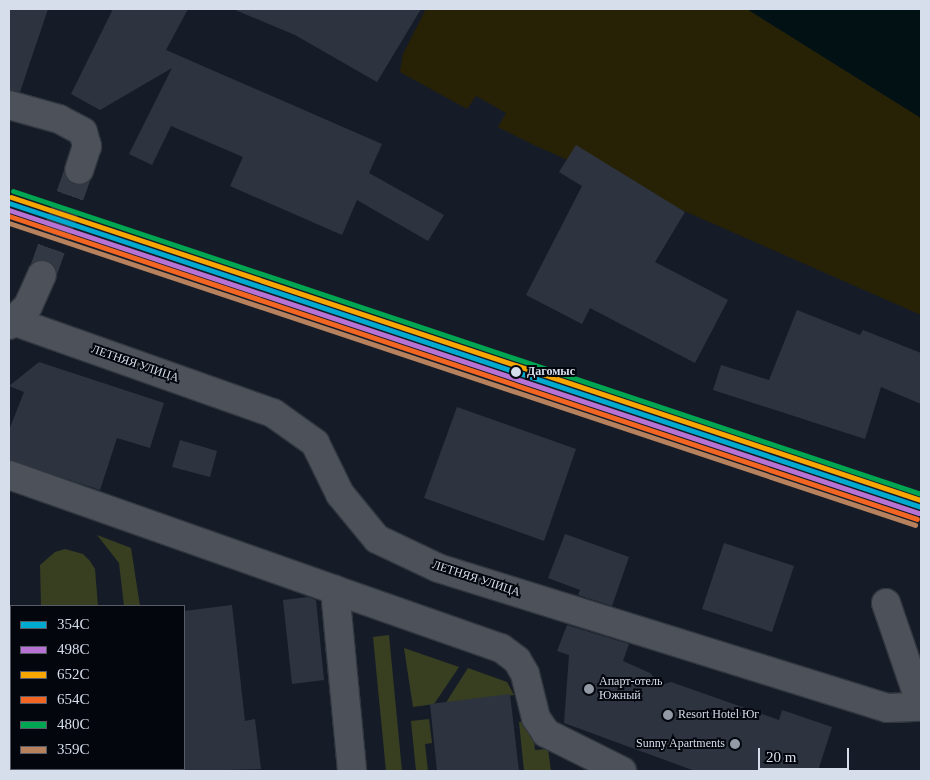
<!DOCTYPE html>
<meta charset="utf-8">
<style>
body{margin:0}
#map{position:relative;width:930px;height:780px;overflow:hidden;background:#161c27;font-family:"Times New Roman",serif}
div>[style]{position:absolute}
.green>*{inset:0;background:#383f21}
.sand>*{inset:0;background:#272106}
.water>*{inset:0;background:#021214}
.building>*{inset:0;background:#2d3440}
.minor-tunnel>*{height:28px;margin-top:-14px;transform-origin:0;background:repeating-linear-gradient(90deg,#333944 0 28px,transparent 0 42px)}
.roads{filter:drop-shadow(1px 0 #32373f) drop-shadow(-1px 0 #32373f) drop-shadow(0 1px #32373f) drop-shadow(0 -1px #32373f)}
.minor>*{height:28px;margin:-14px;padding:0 14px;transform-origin:14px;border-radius:14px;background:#4d525a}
.rail-1>*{height:5px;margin:-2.5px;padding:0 2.5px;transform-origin:2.5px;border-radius:2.5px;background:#00a9ce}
.rail-2>*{height:5px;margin:-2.5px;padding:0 2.5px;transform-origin:2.5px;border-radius:2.5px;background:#b673d3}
.rail-3>*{height:5px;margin:-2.5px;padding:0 2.5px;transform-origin:2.5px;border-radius:2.5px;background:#f7a600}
.rail-4>*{height:5px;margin:-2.5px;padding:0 2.5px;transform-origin:2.5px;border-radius:2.5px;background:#f26522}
.rail-5>*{height:5px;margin:-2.5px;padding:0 2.5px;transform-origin:2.5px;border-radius:2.5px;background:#00a651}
.rail-6>*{height:5px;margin:-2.5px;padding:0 2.5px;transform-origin:2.5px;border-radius:2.5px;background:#b6815c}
.dots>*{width:14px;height:14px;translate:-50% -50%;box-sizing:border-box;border:2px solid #03060d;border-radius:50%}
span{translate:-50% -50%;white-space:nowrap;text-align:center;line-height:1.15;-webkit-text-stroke:4px #03060d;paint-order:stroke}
.street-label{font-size:12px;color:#d6deeb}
.stop-label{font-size:12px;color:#d6deeb;font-weight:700}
.left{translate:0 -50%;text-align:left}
.poi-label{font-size:12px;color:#d6deeb}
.right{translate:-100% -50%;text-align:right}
.frame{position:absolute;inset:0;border:10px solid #d6deeb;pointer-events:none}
.legend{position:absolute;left:10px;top:605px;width:175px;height:165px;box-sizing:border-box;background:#03060d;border:1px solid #575c66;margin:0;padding:6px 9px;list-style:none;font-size:15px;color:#d6deeb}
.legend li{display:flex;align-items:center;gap:10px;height:25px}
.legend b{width:25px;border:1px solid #575c66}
.scale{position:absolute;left:758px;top:748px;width:91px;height:22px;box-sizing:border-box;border:2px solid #d6deeb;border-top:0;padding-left:6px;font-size:15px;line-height:18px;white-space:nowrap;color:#d6deeb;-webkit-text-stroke:4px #03060d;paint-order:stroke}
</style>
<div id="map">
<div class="green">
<div style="clip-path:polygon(97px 535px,131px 548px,140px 606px,124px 606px,119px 563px)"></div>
<div style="clip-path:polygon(65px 549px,83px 554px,90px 561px,95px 569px,98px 606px,41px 606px,40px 565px,55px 552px)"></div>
<div style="clip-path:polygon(389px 635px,402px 771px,386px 771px,373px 637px)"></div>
<div style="clip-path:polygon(404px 648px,459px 667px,434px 704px,413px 707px)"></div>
<div style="clip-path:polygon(468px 668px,507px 682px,514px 695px,445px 704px)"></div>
<div style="clip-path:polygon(429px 719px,432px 743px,425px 744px,428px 771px,416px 771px,411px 721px)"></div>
<div style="clip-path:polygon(532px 721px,535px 750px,548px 749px,551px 771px,524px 771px,519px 722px)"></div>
</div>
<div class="sand">
<div style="clip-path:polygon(426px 9px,747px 9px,921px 118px,921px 315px,536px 146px,498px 127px,506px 113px,476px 96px,467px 109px,400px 72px,403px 54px)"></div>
</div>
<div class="water">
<div style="clip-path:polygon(747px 9px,921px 9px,921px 118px,755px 14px)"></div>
</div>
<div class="building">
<div style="clip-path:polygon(9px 9px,48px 9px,20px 92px,9px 90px)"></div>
<div style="clip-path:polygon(113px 9px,188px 9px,166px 50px,382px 144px,369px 173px,444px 215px,428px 241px,357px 200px,342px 235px,230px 186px,243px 157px,171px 126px,152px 165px,129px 154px,172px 68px,100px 110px,71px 94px)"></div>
<div style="clip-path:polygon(233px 9px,421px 9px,377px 82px,295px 35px)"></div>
<div style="clip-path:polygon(576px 145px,685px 212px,655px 262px,728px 300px,695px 363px,590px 308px,582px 324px,526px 295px,582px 186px,559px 172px)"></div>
<div style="clip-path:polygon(797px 310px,860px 335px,863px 330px,921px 353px,921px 404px,881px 387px,865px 439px,713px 390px,721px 365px,769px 380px)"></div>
<div style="clip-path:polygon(39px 362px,164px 403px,150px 448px,117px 438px,100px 490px,9px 460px,9px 430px,24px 392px,9px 386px)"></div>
<div style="clip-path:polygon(457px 407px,576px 449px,544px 541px,424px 498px)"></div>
<div style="clip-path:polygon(180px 440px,217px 451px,210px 477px,172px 467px)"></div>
<div style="clip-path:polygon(565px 534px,629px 557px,612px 606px,578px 595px,580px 590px,548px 578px)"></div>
<div style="clip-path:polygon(724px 543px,794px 566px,772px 632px,702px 609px)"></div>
<div style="clip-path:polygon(308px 597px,316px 600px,324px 680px,292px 684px,283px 600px)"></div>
<div style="clip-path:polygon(232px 605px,245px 721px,255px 719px,261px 769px,184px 771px,184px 611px)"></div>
<div style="clip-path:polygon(567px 625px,629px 644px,623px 661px,650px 673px,661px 685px,671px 682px,779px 720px,782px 710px,832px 727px,818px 771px,695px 771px,564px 723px,569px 655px,557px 651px)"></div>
<div style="clip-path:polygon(510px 694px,519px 771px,437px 771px,430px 704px)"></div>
</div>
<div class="minor-tunnel">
<div style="left:42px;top:275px;width:111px;rotate:-70.6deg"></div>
</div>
<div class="roads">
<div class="minor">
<div style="left:9px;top:105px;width:52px;rotate:15.6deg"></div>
<div style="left:59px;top:119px;width:27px;rotate:28deg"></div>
<div style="left:83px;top:132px;width:15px;rotate:74deg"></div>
<div style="left:87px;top:146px;width:25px;rotate:108deg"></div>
<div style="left:13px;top:321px;width:276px;rotate:19.5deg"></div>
<div style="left:273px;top:413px;width:52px;rotate:35.5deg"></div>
<div style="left:315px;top:443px;width:57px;rotate:63.9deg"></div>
<div style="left:340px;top:494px;width:58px;rotate:50.6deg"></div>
<div style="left:377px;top:539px;width:68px;rotate:25.4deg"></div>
<div style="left:438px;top:568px;width:470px;rotate:17.3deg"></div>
<div style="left:887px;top:708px;width:34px;rotate:-2deg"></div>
<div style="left:9px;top:325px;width:27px;rotate:-45deg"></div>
<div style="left:28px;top:306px;width:34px;rotate:-66deg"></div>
<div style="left:9px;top:475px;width:346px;rotate:19.4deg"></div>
<div style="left:335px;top:590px;width:182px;rotate:84.6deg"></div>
<div style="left:335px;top:590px;width:176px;rotate:19.3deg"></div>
<div style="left:501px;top:648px;width:20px;rotate:37deg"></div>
<div style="left:517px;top:660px;width:16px;rotate:60deg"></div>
<div style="left:525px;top:674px;width:45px;rotate:76deg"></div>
<div style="left:536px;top:718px;width:18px;rotate:56deg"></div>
<div style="left:546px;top:733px;width:85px;rotate:26.6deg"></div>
<div style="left:886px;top:603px;width:108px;rotate:71.1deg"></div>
</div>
</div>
<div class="rail-1">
<div style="left:9px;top:203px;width:961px;rotate:18.43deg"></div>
</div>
<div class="rail-2">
<div style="left:9px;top:210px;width:959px;rotate:18.42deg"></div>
</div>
<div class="rail-3">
<div style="left:11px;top:197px;width:959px;rotate:18.42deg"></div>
</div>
<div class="rail-4">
<div style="left:9px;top:216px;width:957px;rotate:18.45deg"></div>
</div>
<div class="rail-5">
<div style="left:13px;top:191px;width:957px;rotate:18.45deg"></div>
</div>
<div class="rail-6">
<div style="left:9px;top:223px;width:955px;rotate:18.43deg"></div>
</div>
<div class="dots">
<div style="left:516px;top:372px;background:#d6deeb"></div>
<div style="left:589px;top:689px;background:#939aa6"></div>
<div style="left:668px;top:715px;background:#939aa6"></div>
<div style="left:735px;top:744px;background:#939aa6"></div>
</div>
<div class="street-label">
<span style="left:135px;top:364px;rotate:19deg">ЛЕТНЯЯ УЛИЦА</span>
<span style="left:476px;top:579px;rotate:18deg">ЛЕТНЯЯ УЛИЦА</span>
</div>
<div class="stop-label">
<span class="left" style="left:527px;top:372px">Дагомыс</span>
</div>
<div class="poi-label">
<span class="left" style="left:599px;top:689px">Апарт-отель<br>Южный</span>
<span class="left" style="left:678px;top:715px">Resort Hotel Юг</span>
<span class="right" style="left:725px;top:744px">Sunny Apartments</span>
</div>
<div class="frame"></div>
<ul class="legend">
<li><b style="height:6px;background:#00a9ce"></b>354С</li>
<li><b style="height:6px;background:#b673d3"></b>498С</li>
<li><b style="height:6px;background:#f7a600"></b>652С</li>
<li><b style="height:6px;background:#f26522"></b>654С</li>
<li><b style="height:6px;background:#00a651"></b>480С</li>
<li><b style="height:6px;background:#b6815c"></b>359С</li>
</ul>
<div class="scale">20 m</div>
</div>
